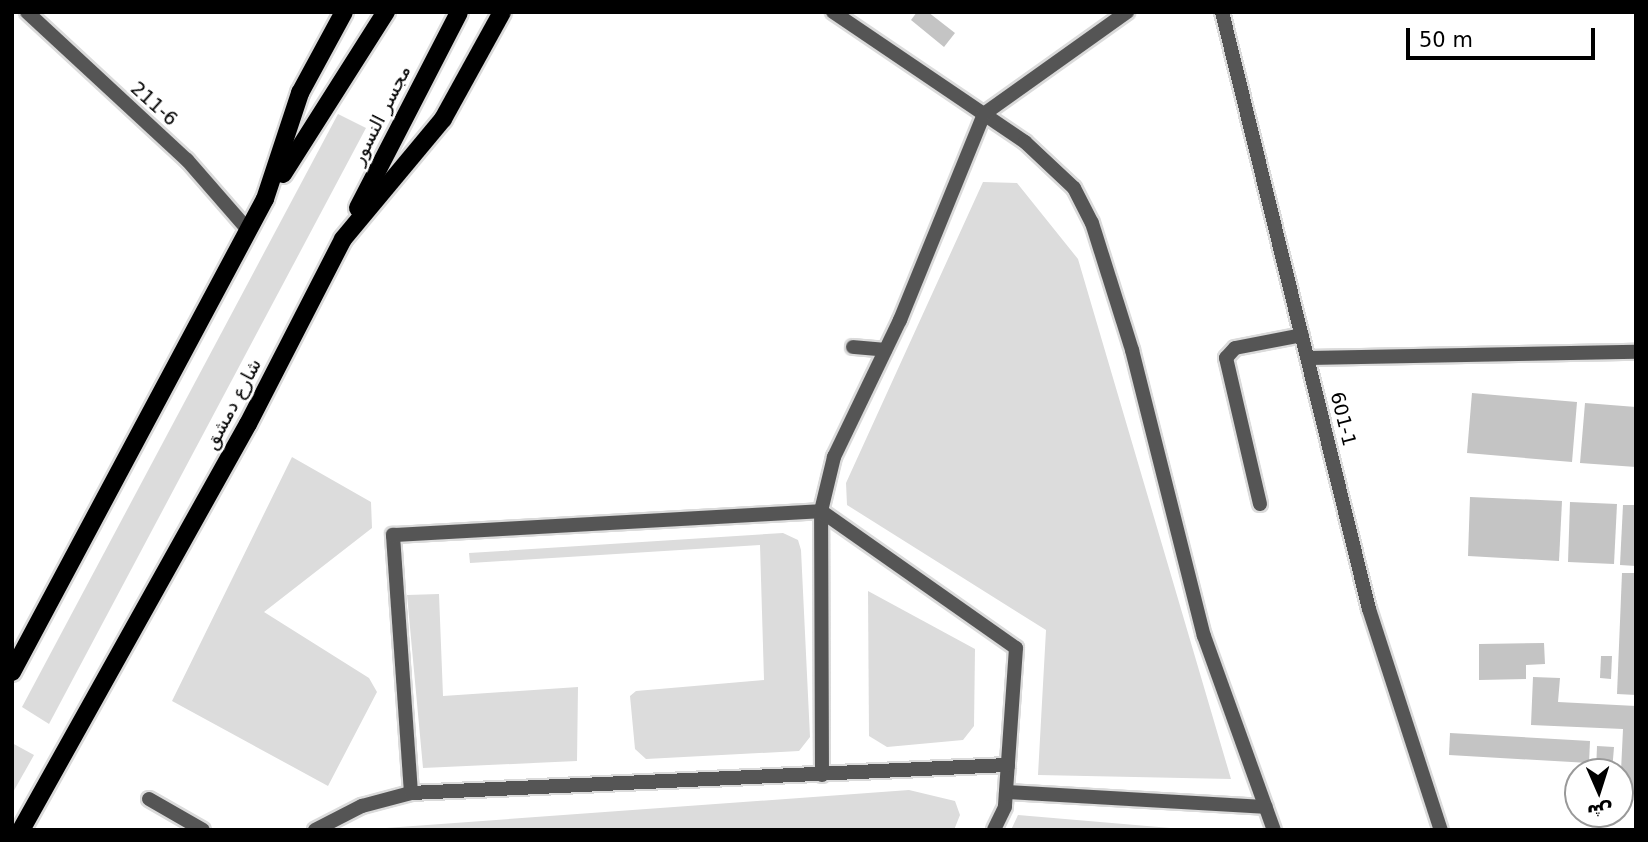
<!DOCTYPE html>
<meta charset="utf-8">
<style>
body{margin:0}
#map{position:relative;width:1648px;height:842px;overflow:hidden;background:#fff;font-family:"DejaVu Sans","Noto Naskh Arabic",sans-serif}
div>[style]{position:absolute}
.green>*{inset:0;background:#dcdcdc}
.building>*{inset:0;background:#c4c4c4}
.roads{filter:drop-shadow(2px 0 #dbdbdb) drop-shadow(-2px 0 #dbdbdb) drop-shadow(0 2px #dbdbdb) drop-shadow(0 -2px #dbdbdb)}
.service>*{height:14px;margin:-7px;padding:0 7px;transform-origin:7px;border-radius:7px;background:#555}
.minor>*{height:14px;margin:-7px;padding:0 7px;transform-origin:7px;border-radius:7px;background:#555}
.primary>*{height:18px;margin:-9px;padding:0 9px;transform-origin:9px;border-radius:9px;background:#000}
span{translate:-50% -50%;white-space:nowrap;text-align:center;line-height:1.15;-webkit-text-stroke:5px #fff;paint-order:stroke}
.street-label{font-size:19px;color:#000}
.frame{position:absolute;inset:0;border:14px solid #000;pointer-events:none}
.north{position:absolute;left:1564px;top:758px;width:70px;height:70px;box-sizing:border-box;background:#fff;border:2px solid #999;border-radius:50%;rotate:177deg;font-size:19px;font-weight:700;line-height:28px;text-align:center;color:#000}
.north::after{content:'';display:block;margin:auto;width:24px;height:32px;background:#000;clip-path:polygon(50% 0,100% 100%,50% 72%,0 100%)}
.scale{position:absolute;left:1406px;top:28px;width:189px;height:32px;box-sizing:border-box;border:4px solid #000;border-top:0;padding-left:9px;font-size:21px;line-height:24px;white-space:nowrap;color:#000;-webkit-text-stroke:5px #fff;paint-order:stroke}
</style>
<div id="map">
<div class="green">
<div style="clip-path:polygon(338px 114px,366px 128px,49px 724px,22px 707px)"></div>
<div style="clip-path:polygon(983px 182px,1017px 183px,1078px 259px,1231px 779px,1038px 775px,1046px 630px,847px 505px,846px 483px)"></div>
<div style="clip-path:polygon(292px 457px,371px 502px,372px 528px,264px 612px,369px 678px,377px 692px,328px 786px,172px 701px)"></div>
<div style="clip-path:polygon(783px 533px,798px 540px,801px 550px,810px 737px,799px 751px,646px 759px,635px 749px,630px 696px,636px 691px,764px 680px,760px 545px,470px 563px,469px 553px)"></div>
<div style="clip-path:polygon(868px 591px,975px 649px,974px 726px,963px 740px,887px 747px,869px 736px)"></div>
<div style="clip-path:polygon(439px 594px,443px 696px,578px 687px,577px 761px,423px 768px,407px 595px)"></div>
<div style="clip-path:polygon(12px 743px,34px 755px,12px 794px)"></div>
<div style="clip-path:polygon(909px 790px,955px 801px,960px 815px,954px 830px,358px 830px)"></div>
<div style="clip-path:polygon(1018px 815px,1194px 830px,1011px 830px)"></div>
</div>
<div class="building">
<div style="clip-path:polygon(917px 12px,928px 12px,955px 33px,944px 47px,911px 20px)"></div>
<div style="clip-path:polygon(1472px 393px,1577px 402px,1572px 462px,1467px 453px)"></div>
<div style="clip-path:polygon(1585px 403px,1636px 407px,1636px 467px,1580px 463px)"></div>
<div style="clip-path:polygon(1470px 497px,1562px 501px,1559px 561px,1468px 556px)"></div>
<div style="clip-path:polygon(1570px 502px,1617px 504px,1614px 564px,1568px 562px)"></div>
<div style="clip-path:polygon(1623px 505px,1636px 505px,1636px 566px,1620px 565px)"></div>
<div style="clip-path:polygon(1622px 573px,1636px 573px,1636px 695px,1617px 694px)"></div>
<div style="clip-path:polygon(1544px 643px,1545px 664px,1526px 665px,1526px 679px,1479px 680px,1479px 644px)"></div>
<div style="clip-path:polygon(1601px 656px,1612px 656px,1611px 679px,1600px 678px)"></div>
<div style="clip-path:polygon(1533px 677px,1560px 678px,1558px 702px,1636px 706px,1636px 793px,1620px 792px,1623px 729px,1531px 725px)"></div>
<div style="clip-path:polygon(1450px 733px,1590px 741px,1589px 763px,1449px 755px)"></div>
<div style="clip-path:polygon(1597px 746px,1614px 747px,1612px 772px,1596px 772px)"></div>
</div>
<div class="roads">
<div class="service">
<div style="left:833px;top:12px;width:232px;rotate:34.1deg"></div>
<div style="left:1025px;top:142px;width:67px;rotate:43.2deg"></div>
<div style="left:1074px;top:188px;width:39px;rotate:63deg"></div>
<div style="left:1092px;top:223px;width:133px;rotate:72.5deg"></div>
<div style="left:1132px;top:350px;width:295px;rotate:75.9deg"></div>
<div style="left:1204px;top:636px;width:206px;rotate:70.2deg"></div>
<div style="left:853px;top:347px;width:32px;rotate:5deg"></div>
<div style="left:1309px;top:358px;width:327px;rotate:-1.1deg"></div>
<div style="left:1260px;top:504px;width:150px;rotate:-103.1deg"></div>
<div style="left:1226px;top:358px;width:13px;rotate:-48deg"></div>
<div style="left:1235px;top:348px;width:68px;rotate:-11deg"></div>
<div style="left:822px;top:775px;width:264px;rotate:-90.2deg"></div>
<div style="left:821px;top:511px;width:56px;rotate:-76.5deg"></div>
<div style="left:834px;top:457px;width:152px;rotate:-64.3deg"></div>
<div style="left:900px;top:320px;width:222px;rotate:-67.8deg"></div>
<div style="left:984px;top:114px;width:176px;rotate:-35.5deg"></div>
<div style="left:1006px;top:792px;width:260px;rotate:3.3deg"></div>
<div style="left:411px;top:793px;width:259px;rotate:-94deg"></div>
<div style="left:393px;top:535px;width:429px;rotate:-3.2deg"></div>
<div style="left:821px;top:511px;width:238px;rotate:35.1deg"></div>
<div style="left:1016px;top:648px;width:159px;rotate:94deg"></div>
<div style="left:1005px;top:807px;width:25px;rotate:116deg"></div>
<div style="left:149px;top:799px;width:62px;rotate:29.9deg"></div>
<div style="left:315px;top:830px;width:53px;rotate:-27.1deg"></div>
<div style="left:362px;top:806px;width:51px;rotate:-14.9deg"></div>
<div style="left:411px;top:793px;width:598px;rotate:-2.69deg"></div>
</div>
<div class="minor">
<div style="left:27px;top:12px;width:218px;rotate:42.8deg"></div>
<div style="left:187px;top:160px;width:93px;rotate:48.9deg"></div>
<div style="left:1222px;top:12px;width:615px;rotate:76.17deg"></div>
<div style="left:1369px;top:609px;width:232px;rotate:72deg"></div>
</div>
<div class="primary">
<div style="left:283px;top:174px;width:192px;rotate:-57.6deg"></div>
<div style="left:358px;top:208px;width:220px;rotate:-62.7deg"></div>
<div style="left:12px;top:672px;width:536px;rotate:-61.86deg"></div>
<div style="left:265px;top:199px;width:112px;rotate:-71.7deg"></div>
<div style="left:300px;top:93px;width:92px;rotate:-61.5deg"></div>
<div style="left:21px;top:830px;width:465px;rotate:-60.8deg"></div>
<div style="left:248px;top:424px;width:208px;rotate:-62.8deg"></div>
<div style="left:343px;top:239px;width:156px;rotate:-50.2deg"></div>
<div style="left:443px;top:119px;width:122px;rotate:-61.1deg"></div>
</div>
</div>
<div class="street-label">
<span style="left:154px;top:104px;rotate:42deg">211-6</span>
<span style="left:381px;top:115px;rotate:-63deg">مجسر النسور</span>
<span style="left:233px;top:404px;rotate:-62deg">شارع دمشق</span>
<span style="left:1343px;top:419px;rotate:76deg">601-1</span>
</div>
<div class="frame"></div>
<div class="north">ش</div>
<div class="scale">50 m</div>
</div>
